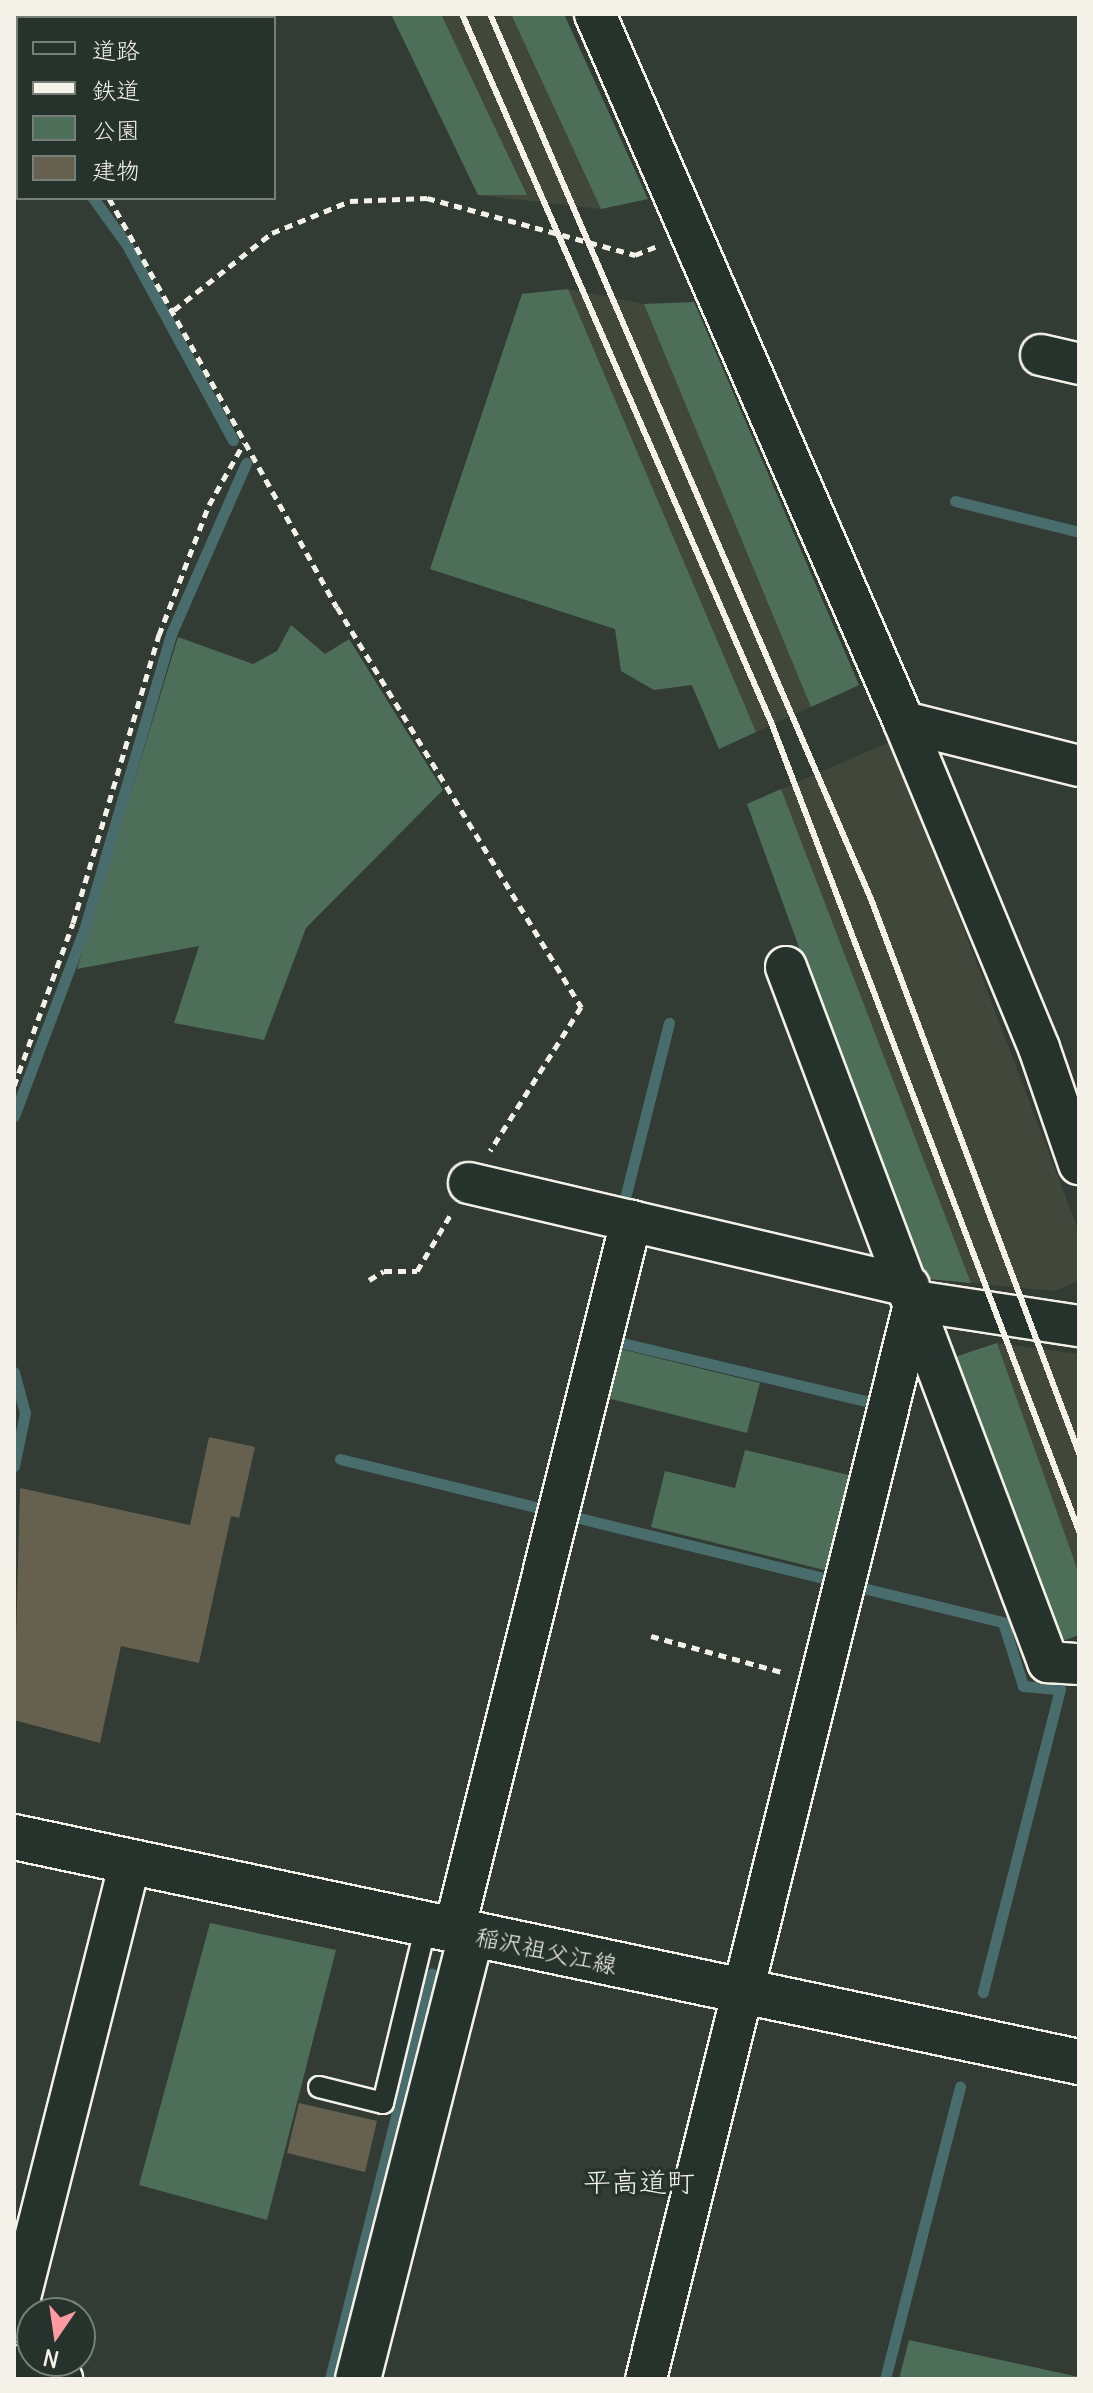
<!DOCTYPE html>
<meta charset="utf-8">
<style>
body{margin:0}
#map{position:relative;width:1093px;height:2393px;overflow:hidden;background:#333c34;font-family:Delius,"Klee One",sans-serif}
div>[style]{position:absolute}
.built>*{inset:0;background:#42473c}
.green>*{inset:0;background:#4d6e59}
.stream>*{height:11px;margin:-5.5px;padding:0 5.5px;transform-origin:5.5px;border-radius:5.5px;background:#496d6c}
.building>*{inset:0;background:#66604f}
.path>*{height:5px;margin-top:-2.5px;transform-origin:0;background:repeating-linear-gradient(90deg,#f4f1e8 0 8px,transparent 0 14px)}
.roads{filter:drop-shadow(2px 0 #f4f1e8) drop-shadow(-2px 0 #f4f1e8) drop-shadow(0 2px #f4f1e8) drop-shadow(0 -2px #f4f1e8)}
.service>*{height:20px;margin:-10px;padding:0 10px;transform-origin:10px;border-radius:10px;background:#26332d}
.minor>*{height:40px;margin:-20px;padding:0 20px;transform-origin:20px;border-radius:20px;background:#26332d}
.tertiary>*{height:44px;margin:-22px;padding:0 22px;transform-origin:22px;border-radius:22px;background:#26332d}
.secondary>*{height:44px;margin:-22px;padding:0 22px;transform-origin:22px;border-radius:22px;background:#26332d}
.rail>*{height:6px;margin:-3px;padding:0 3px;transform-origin:3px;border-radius:3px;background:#f4f1e8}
span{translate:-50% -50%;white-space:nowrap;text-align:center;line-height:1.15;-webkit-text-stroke:7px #26332d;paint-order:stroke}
.street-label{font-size:24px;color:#f4f1e8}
.quarter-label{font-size:28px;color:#f4f1e8}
.frame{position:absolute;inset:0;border:16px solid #f4f1e8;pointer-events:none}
.legend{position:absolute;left:16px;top:16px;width:260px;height:184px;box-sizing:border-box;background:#26332d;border:2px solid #787f78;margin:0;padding:10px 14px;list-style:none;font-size:24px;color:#f4f1e8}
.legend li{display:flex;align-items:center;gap:16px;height:40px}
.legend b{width:40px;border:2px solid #787f78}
.north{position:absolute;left:16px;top:2297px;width:80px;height:80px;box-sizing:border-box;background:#26332d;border:2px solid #787f78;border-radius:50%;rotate:193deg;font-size:22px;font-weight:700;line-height:32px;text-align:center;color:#f4f1e8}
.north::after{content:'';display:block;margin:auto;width:28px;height:36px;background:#ff9aa2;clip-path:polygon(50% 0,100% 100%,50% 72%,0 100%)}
</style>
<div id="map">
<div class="built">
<div style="clip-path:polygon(391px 14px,564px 14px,648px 199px,601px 209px,478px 195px)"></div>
<div style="clip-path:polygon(568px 289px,644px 304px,694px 302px,859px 685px,719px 749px,522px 294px)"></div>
<div style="clip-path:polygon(892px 741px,1079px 1232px,1079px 1280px,1055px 1291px,919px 1278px,747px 804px)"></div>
<div style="clip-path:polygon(997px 1343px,1079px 1354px,1079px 1635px,949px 1359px)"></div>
</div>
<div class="green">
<div style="clip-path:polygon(391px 14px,441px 14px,527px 195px,478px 195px)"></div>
<div style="clip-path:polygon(511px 14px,564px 14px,648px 199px,601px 209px)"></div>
<div style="clip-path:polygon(568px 289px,756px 732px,719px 749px,692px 685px,654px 690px,621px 671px,615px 629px,430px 569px,522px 294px)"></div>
<div style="clip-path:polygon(694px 302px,859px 685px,811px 707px,644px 304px)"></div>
<div style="clip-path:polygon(291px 625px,325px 654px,349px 639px,443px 790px,306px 928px,264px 1040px,174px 1023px,199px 946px,77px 969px,178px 637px,253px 664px,277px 651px)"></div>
<div style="clip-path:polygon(781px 789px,971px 1283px,919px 1278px,747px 804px)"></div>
<div style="clip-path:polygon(997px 1343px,1079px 1574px,1079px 1635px,1054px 1644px,949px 1359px)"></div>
<div style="clip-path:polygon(612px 1347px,760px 1383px,747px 1433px,599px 1396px)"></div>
<div style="clip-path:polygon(745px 1450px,865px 1479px,840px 1574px,651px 1527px,665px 1471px,735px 1488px)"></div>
<div style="clip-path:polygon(210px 1923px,336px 1950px,267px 2220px,139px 2185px)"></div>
<div style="clip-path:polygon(909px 2340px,1079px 2377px,1079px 2379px,899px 2379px)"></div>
</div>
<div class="stream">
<div style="left:16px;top:126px;width:2px;rotate:27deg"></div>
<div style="left:93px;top:198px;width:58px;rotate:54.1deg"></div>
<div style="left:127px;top:245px;width:222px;rotate:61.5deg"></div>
<div style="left:955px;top:501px;width:128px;rotate:14deg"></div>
<div style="left:14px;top:1116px;width:199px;rotate:-69.4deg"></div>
<div style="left:84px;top:930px;width:309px;rotate:-73.6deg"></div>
<div style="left:171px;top:634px;width:187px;rotate:-66.3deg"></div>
<div style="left:623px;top:1206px;width:189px;rotate:-75.9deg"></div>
<div style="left:614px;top:1341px;width:272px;rotate:13.4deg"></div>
<div style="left:14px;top:1372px;width:42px;rotate:75deg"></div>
<div style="left:25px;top:1413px;width:54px;rotate:101.7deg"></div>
<div style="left:340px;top:1459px;width:214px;rotate:13.8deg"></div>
<div style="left:571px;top:1516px;width:272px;rotate:13.8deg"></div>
<div style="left:863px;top:1588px;width:144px;rotate:13.7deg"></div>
<div style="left:1003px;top:1622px;width:67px;rotate:72.6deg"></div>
<div style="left:1023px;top:1686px;width:37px;rotate:5deg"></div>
<div style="left:1060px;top:1689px;width:313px;rotate:104.3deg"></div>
<div style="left:330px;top:2379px;width:418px;rotate:-75.9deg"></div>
<div style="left:885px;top:2379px;width:302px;rotate:-75.6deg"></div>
</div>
<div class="building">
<div style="clip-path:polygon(209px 1437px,255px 1447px,239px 1518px,231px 1516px,199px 1663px,121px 1646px,100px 1743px,14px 1720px,20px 1488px,190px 1525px)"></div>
<div style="clip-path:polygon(299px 2103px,377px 2121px,365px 2172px,287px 2153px)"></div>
</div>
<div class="path">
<div style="left:109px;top:198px;width:468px;rotate:60.9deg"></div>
<div style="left:337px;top:607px;width:469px;rotate:58.6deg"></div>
<div style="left:581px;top:1007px;width:170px;rotate:122.3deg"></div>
<div style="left:174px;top:310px;width:125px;rotate:-38.2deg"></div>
<div style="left:272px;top:233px;width:84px;rotate:-22.3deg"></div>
<div style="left:350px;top:201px;width:77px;rotate:-2.2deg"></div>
<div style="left:427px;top:198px;width:216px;rotate:15.3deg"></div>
<div style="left:635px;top:255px;width:22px;rotate:-22deg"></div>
<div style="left:14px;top:1086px;width:173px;rotate:-70.1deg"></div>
<div style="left:73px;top:923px;width:301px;rotate:-73.4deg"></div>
<div style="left:159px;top:635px;width:139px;rotate:-69deg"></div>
<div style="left:209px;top:505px;width:71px;rotate:-60.6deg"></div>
<div style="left:369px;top:1280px;width:17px;rotate:-31deg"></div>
<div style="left:384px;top:1271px;width:33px"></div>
<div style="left:417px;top:1271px;width:66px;rotate:-59.2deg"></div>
<div style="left:651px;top:1636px;width:139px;rotate:15.4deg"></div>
</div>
<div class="roads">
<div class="service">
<div style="left:319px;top:2087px;width:66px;rotate:14deg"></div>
<div style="left:383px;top:2103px;width:183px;rotate:-76.4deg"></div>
</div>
<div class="minor">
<div style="left:595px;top:14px;width:772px;rotate:66.42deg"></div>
<div style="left:904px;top:722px;width:353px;rotate:67.5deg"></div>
<div style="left:1039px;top:1048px;width:123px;rotate:71deg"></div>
<div style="left:64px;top:18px;width:5px;rotate:-53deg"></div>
<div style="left:14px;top:94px;width:7px;rotate:-56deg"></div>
<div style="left:1041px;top:355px;width:39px;rotate:13deg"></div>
<div style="left:904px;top:722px;width:180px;rotate:14.1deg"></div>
<div style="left:786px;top:967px;width:743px;rotate:69.34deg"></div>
<div style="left:1048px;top:1662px;width:31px;rotate:4deg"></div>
<div style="left:469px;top:1183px;width:452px;rotate:13.2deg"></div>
<div style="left:454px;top:1931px;width:732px;rotate:-76deg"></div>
<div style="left:14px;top:2321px;width:473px;rotate:-75.8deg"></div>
<div style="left:14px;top:2366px;width:50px;rotate:15.2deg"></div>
<div style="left:646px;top:2379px;width:1111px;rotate:-75.99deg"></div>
<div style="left:915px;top:1301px;width:166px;rotate:8.7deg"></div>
</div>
<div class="tertiary">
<div style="left:358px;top:2379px;width:458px;rotate:-75.7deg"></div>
</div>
<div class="secondary">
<div style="left:14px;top:1837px;width:1089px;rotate:11.93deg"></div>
</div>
</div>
<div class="rail">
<div style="left:462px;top:14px;width:772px;rotate:66.42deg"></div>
<div style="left:771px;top:722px;width:866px;rotate:69.16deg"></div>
<div style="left:490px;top:14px;width:964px;rotate:66.71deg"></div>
<div style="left:871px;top:899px;width:592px;rotate:69.42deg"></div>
</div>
<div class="street-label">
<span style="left:546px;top:1951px;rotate:12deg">稲沢祖父江線</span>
</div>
<div class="quarter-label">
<span style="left:639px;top:2182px">平高道町</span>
</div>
<div class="frame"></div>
<ul class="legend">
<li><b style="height:10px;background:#26332d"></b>道路</li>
<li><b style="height:10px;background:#f4f1e8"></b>鉄道</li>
<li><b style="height:22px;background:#4d6e59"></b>公園</li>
<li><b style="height:22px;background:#66604f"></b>建物</li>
</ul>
<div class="north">N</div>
</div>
